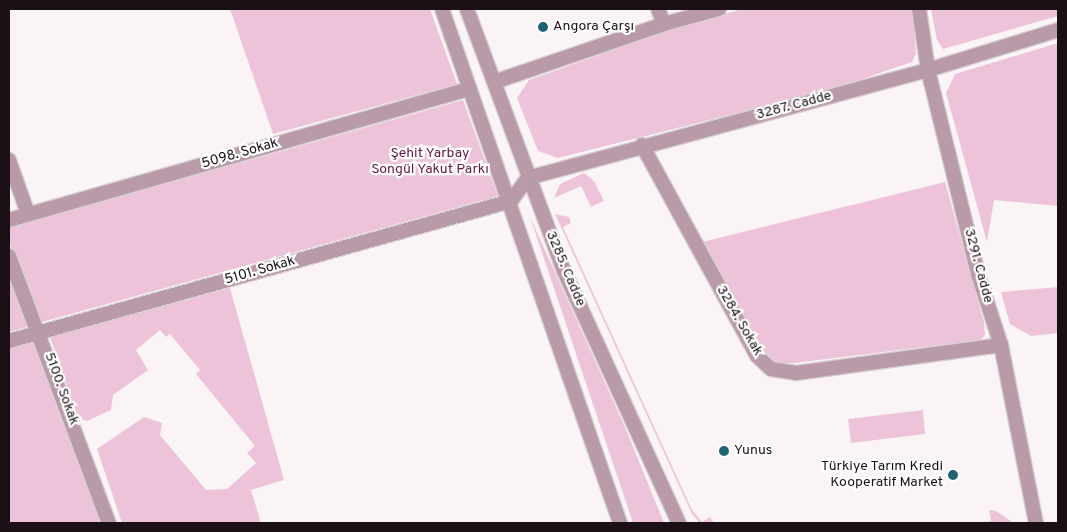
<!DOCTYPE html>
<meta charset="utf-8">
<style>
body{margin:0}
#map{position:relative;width:1067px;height:532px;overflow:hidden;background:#fbf4f7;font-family:Overpass,sans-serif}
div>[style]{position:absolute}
.green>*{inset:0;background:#edc3d9}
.roads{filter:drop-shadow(1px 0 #d7d0d3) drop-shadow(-1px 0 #d7d0d3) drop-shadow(0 1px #d7d0d3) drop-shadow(0 -1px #d7d0d3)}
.minor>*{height:14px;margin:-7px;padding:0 7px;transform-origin:7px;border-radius:7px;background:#b89aa9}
.dots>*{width:14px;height:14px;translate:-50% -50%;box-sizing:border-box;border:2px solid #fff;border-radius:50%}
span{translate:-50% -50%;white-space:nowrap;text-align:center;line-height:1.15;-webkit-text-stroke:4.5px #fff;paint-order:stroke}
.poi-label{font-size:14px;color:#1b1016}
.left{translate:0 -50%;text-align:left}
.right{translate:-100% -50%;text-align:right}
.street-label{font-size:14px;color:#1b1016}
.park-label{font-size:14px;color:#621546}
.frame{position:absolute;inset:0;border:10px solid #1b1016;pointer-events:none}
</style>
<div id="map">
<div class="green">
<div style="clip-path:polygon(230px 9px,430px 9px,457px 84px,273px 134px)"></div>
<div style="clip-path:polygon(742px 9px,912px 9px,916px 53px,912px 62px,836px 88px,558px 158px,538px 151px,517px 98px,529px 80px,670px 30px)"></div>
<div style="clip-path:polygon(931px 9px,1058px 9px,1058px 16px,943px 49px,937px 40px)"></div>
<div style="clip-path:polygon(1058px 43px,1058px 206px,994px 200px,987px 242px,946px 93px,955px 74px)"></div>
<div style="clip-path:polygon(463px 100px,498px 196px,42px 322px,9px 242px,9px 228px)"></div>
<div style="clip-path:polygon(584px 173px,594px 181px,604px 201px,591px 207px,581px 186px,554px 198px,560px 184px)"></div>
<div style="clip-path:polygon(945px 182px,984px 322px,985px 335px,980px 340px,778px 365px,766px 356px,702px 242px)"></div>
<div style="clip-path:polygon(555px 214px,569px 217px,571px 223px,563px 227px,692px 510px,702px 522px,710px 517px,714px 523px,700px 523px,692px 514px)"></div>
<div style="clip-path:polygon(530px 217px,625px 427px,664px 523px,633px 523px)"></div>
<div style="clip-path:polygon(9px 277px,31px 326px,9px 332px)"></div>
<div style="clip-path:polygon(1058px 287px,1058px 333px,1031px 336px,1010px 324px,1001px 292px)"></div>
<div style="clip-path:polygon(230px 288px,284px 480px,251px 490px,261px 523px,122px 523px,97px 449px,144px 417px,162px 423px,160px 435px,206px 490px,227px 489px,256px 463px,247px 453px,255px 446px,196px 374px,200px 370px,170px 334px,166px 337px,160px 330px,136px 350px,148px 370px,113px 395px,111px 410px,87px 421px,78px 418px,50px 337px)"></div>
<div style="clip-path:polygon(36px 342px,102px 523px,9px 523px,9px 349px)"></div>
<div style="clip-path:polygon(923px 410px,925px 434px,851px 443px,848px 419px)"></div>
<div style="clip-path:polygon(989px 510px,996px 511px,1014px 523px,974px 523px,991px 521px)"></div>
</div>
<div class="roads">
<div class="minor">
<div style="left:442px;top:9px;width:544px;rotate:70.9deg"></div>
<div style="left:467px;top:9px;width:279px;rotate:69.7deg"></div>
<div style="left:564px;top:271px;width:277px;rotate:65.5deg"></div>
<div style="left:658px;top:9px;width:16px;rotate:68deg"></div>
<div style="left:919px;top:9px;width:62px;rotate:81.6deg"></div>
<div style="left:928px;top:70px;width:213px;rotate:76.2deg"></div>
<div style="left:979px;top:277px;width:71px;rotate:72.1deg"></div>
<div style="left:1001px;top:345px;width:181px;rotate:78.9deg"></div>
<div style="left:494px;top:82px;width:180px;rotate:-18.8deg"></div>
<div style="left:664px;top:24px;width:57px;rotate:-15.3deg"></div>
<div style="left:642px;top:145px;width:240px;rotate:61.4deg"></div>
<div style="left:757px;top:356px;width:19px;rotate:43deg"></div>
<div style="left:771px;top:369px;width:25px;rotate:9deg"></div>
<div style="left:796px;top:373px;width:207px;rotate:-7.8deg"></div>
<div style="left:9px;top:160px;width:57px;rotate:70.6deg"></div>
<div style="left:9px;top:220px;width:479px;rotate:-15.9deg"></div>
<div style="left:9px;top:256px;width:285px;rotate:69.5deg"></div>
<div style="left:9px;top:341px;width:521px;rotate:-15.58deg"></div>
<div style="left:511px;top:201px;width:29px;rotate:-54deg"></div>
<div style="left:528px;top:178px;width:414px;rotate:-15.1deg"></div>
<div style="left:928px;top:70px;width:136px;rotate:-17.1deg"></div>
</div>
</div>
<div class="dots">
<div style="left:543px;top:27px;background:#1e6274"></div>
<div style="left:724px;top:451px;background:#1e6274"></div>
<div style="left:953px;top:475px;background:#1e6274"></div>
</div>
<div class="poi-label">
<span class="left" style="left:553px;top:27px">Angora Çarşı</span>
<span class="left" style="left:734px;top:451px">Yunus</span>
<span class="right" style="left:943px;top:475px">Türkiye Tarım Kredi<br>Kooperatif Market</span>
</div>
<div class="street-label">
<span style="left:794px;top:106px;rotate:-15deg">3287. Cadde</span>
<span style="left:240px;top:154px;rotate:-16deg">5098. Sokak</span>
<span style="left:978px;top:266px;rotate:75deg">3291. Cadde</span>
<span style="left:565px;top:269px;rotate:67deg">3285. Cadde</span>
<span style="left:260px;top:271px;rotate:-16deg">5101. Sokak</span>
<span style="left:739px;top:321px;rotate:60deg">3284. Sokak</span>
<span style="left:61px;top:389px;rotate:70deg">5100. Sokak</span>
</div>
<div class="park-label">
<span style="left:430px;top:162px">Şehit Yarbay<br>Songül Yakut Parkı</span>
</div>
<div class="frame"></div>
</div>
